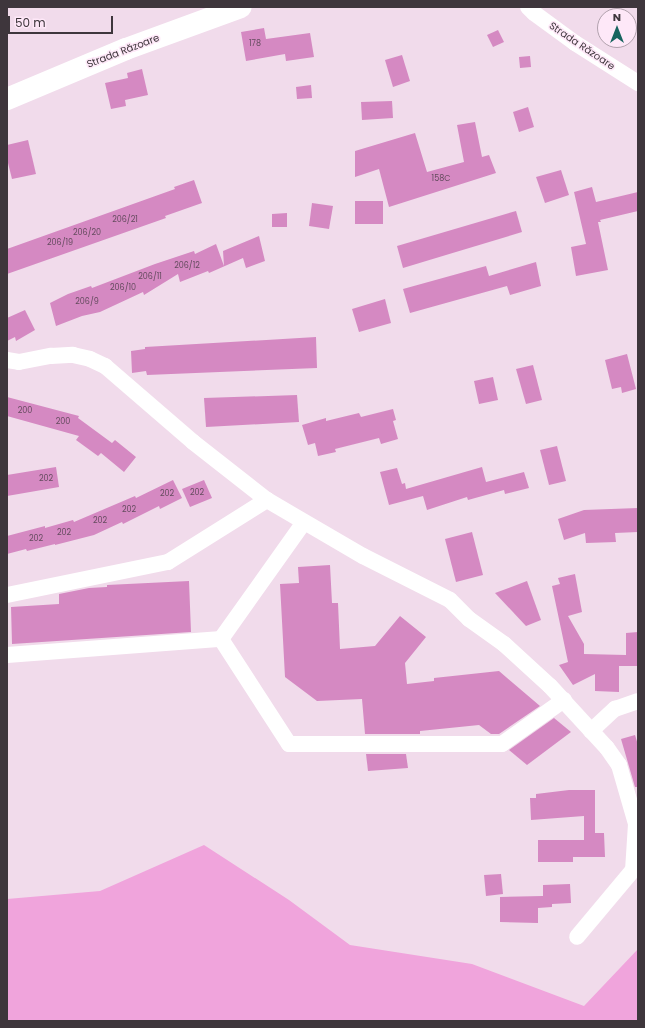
<!DOCTYPE html>
<meta charset="utf-8">
<style>
body{margin:0}
#map{position:relative;width:645px;height:1028px;overflow:hidden;background:#f1dbeb;font-family:Poppins,sans-serif}
div>[style]{position:absolute}
.green>*{inset:0;background:#f0a4dc}
.building>*{inset:0;background:#d589c2}
.street>*{height:16px;margin:-8px;padding:0 8px;transform-origin:8px;border-radius:8px;background:#fff}
.secondary>*{height:22px;margin:-11px;padding:0 11px;transform-origin:11px;border-radius:11px;background:#fff}
span{translate:-50% -50%;white-space:nowrap;text-align:center;line-height:1.15;-webkit-text-stroke:3px #fee8f8;paint-order:stroke}
.number-label{font-size:8px;color:#644b5e}
.number-label span{-webkit-text-stroke-width:0}
.street-label{font-size:10px;color:#3e363c}
.frame{position:absolute;inset:0;border:8px solid #3e363c;pointer-events:none}
.north{position:absolute;left:597px;top:8px;width:40px;height:40px;box-sizing:border-box;background:#fee8f8;border:1px solid #b1a1ad;border-radius:50%;rotate:0deg;font-size:11px;font-weight:700;line-height:16px;text-align:center;color:#3e363c}
.north::after{content:'';display:block;margin:auto;width:14px;height:18px;background:#17645f;clip-path:polygon(50% 0,100% 100%,50% 72%,0 100%)}
.scale{position:absolute;left:8px;top:16px;width:105px;height:18px;box-sizing:border-box;border:2px solid #3e363c;border-top:0;padding-left:5px;font-size:12px;line-height:14px;white-space:nowrap;color:#3e363c;-webkit-text-stroke:3px #fee8f8;paint-order:stroke}
</style>
<div id="map">
<div class="green">
<div style="clip-path:polygon(204px 845px,289px 900px,350px 945px,472px 964px,584px 1006px,638px 949px,638px 1021px,7px 1021px,7px 899px,100px 891px)"></div>
</div>
<div class="building">
<div style="clip-path:polygon(264px 28px,266px 39px,310px 33px,314px 57px,286px 61px,285px 54px,246px 61px,241px 32px)"></div>
<div style="clip-path:polygon(498px 30px,504px 42px,493px 47px,487px 35px)"></div>
<div style="clip-path:polygon(402px 55px,410px 81px,393px 87px,385px 60px)"></div>
<div style="clip-path:polygon(530px 56px,531px 67px,520px 68px,519px 57px)"></div>
<div style="clip-path:polygon(142px 69px,148px 95px,125px 100px,126px 106px,111px 109px,105px 83px,128px 78px,127px 73px)"></div>
<div style="clip-path:polygon(311px 85px,312px 98px,297px 99px,296px 87px)"></div>
<div style="clip-path:polygon(392px 101px,393px 118px,362px 120px,361px 102px)"></div>
<div style="clip-path:polygon(528px 107px,534px 127px,519px 132px,513px 112px)"></div>
<div style="clip-path:polygon(475px 122px,482px 157px,489px 155px,496px 173px,389px 207px,379px 169px,355px 177px,355px 151px,415px 133px,427px 172px,464px 162px,457px 125px)"></div>
<div style="clip-path:polygon(28px 140px,36px 174px,12px 179px,7px 159px,7px 145px)"></div>
<div style="clip-path:polygon(561px 170px,569px 195px,545px 203px,536px 177px)"></div>
<div style="clip-path:polygon(194px 180px,202px 203px,165px 216px,166px 218px,7px 274px,7px 249px,175px 189px,174px 187px)"></div>
<div style="clip-path:polygon(592px 187px,596px 202px,638px 192px,638px 211px,600px 220px,601px 222px,598px 222px,608px 270px,576px 276px,571px 247px,586px 244px,574px 192px)"></div>
<div style="clip-path:polygon(355px 201px,383px 201px,383px 224px,355px 224px)"></div>
<div style="clip-path:polygon(312px 203px,333px 206px,329px 229px,309px 226px)"></div>
<div style="clip-path:polygon(516px 211px,522px 232px,403px 268px,397px 246px)"></div>
<div style="clip-path:polygon(287px 213px,287px 227px,272px 227px,272px 214px)"></div>
<div style="clip-path:polygon(259px 236px,265px 261px,246px 268px,243px 258px,209px 273px,208px 271px,180px 282px,178px 274px,144px 295px,143px 292px,100px 312px,82px 316px,56px 326px,50px 303px,68px 294px,91px 286px,92px 288px,155px 264px,194px 251px,195px 254px,216px 244px,224px 266px,223px 251px)"></div>
<div style="clip-path:polygon(536px 262px,541px 286px,510px 295px,507px 286px,410px 313px,403px 289px,486px 266px,489px 276px)"></div>
<div style="clip-path:polygon(385px 299px,391px 323px,359px 332px,352px 309px)"></div>
<div style="clip-path:polygon(25px 310px,35px 330px,16px 341px,15px 337px,7px 341px,7px 318px)"></div>
<div style="clip-path:polygon(316px 337px,317px 368px,147px 375px,146px 371px,132px 373px,131px 351px,145px 349px,145px 347px)"></div>
<div style="clip-path:polygon(627px 354px,636px 389px,622px 393px,621px 387px,612px 389px,605px 360px)"></div>
<div style="clip-path:polygon(533px 365px,542px 400px,526px 404px,516px 369px)"></div>
<div style="clip-path:polygon(493px 377px,498px 400px,479px 404px,474px 381px)"></div>
<div style="clip-path:polygon(297px 395px,299px 422px,206px 427px,204px 398px)"></div>
<div style="clip-path:polygon(7px 397px,79px 416px,78px 418px,112px 443px,115px 440px,136px 457px,124px 472px,101px 453px,98px 456px,76px 440px,79px 436px,7px 416px)"></div>
<div style="clip-path:polygon(393px 409px,396px 420px,393px 421px,398px 439px,381px 444px,379px 438px,335px 449px,336px 452px,318px 456px,315px 443px,308px 445px,302px 425px,326px 418px,326px 421px,359px 413px,361px 417px)"></div>
<div style="clip-path:polygon(557px 446px,566px 481px,549px 485px,540px 450px)"></div>
<div style="clip-path:polygon(56px 467px,59px 487px,7px 496px,7px 475px)"></div>
<div style="clip-path:polygon(482px 467px,486px 482px,524px 472px,529px 488px,505px 494px,504px 490px,468px 500px,467px 497px,427px 510px,423px 496px,389px 505px,380px 472px,397px 468px,402px 484px,405px 483px,406px 489px)"></div>
<div style="clip-path:polygon(173px 480px,182px 498px,160px 509px,159px 506px,123px 524px,122px 522px,94px 535px,55px 545px,55px 544px,27px 551px,26px 549px,7px 554px,7px 536px,45px 526px,45px 528px,73px 520px,74px 522px,135px 496px,136px 498px)"></div>
<div style="clip-path:polygon(204px 480px,212px 498px,190px 507px,182px 489px)"></div>
<div style="clip-path:polygon(638px 508px,638px 532px,615px 533px,616px 542px,586px 543px,585px 533px,564px 540px,558px 519px,584px 510px)"></div>
<div style="clip-path:polygon(472px 532px,483px 575px,456px 582px,445px 539px)"></div>
<div style="clip-path:polygon(330px 565px,332px 603px,338px 603px,340px 649px,375px 646px,400px 616px,426px 637px,405px 663px,407px 684px,434px 681px,434px 678px,499px 671px,540px 706px,499px 734px,491px 734px,479px 725px,420px 731px,420px 734px,365px 734px,362px 699px,317px 701px,285px 677px,280px 584px,299px 583px,298px 567px)"></div>
<div style="clip-path:polygon(575px 574px,582px 612px,568px 616px,584px 644px,584px 654px,626px 655px,626px 633px,638px 632px,638px 666px,619px 666px,619px 692px,595px 691px,595px 674px,573px 685px,559px 665px,568px 662px,552px 586px,560px 584px,558px 578px)"></div>
<div style="clip-path:polygon(189px 581px,191px 632px,12px 644px,11px 607px,59px 604px,59px 594px,89px 588px,107px 587px,107px 585px)"></div>
<div style="clip-path:polygon(527px 581px,541px 620px,526px 626px,495px 593px)"></div>
<div style="clip-path:polygon(554px 718px,571px 732px,527px 765px,509px 750px)"></div>
<div style="clip-path:polygon(635px 735px,638px 745px,638px 787px,635px 787px,621px 739px)"></div>
<div style="clip-path:polygon(366px 754px,406px 754px,408px 768px,368px 771px)"></div>
<div style="clip-path:polygon(569px 790px,595px 790px,595px 833px,604px 833px,605px 857px,573px 857px,573px 862px,538px 862px,538px 840px,584px 840px,584px 816px,531px 820px,530px 798px,536px 798px,536px 794px)"></div>
<div style="clip-path:polygon(501px 874px,503px 894px,486px 896px,484px 875px)"></div>
<div style="clip-path:polygon(570px 884px,571px 903px,552px 904px,552px 907px,538px 908px,538px 923px,500px 922px,500px 897px,543px 896px,543px 885px)"></div>
</div>
<div class="street">
<div style="left:528px;top:7px;width:8px;rotate:45deg"></div>
<div style="left:534px;top:13px;width:51px;rotate:36.2deg"></div>
<div style="left:575px;top:43px;width:75px;rotate:32.4deg"></div>
<div style="left:7px;top:360px;width:12px;rotate:9deg"></div>
<div style="left:19px;top:362px;width:33px;rotate:-11deg"></div>
<div style="left:51px;top:356px;width:22px;rotate:-3deg"></div>
<div style="left:73px;top:355px;width:17px;rotate:13deg"></div>
<div style="left:90px;top:359px;width:17px;rotate:25deg"></div>
<div style="left:105px;top:366px;width:116px;rotate:40.8deg"></div>
<div style="left:193px;top:442px;width:94px;rotate:38.1deg"></div>
<div style="left:267px;top:500px;width:111px;rotate:30.3deg"></div>
<div style="left:363px;top:556px;width:97px;rotate:26.8deg"></div>
<div style="left:450px;top:600px;width:27px;rotate:45deg"></div>
<div style="left:469px;top:619px;width:43px;rotate:35.5deg"></div>
<div style="left:504px;top:644px;width:62px;rotate:42.4deg"></div>
<div style="left:550px;top:686px;width:84px;rotate:47.4deg"></div>
<div style="left:607px;top:748px;width:21px;rotate:55deg"></div>
<div style="left:619px;top:765px;width:61px;rotate:73.9deg"></div>
<div style="left:636px;top:824px;width:46px;rotate:93.7deg"></div>
<div style="left:633px;top:870px;width:87px;rotate:129.9deg"></div>
<div style="left:7px;top:595px;width:164px;rotate:-11.6deg"></div>
<div style="left:168px;top:562px;width:117px;rotate:-32.1deg"></div>
<div style="left:221px;top:639px;width:125px;rotate:57.1deg"></div>
<div style="left:289px;top:744px;width:213px"></div>
<div style="left:502px;top:744px;width:76px;rotate:-35.4deg"></div>
<div style="left:7px;top:655px;width:215px;rotate:-4.3deg"></div>
<div style="left:221px;top:639px;width:143px;rotate:-54.6deg"></div>
<div style="left:591px;top:731px;width:33px;rotate:-43deg"></div>
<div style="left:615px;top:709px;width:24px;rotate:-19deg"></div>
</div>
<div class="secondary">
<div style="left:7px;top:99px;width:129px;rotate:-22.8deg"></div>
<div style="left:126px;top:49px;width:122px;rotate:-20.1deg"></div>
</div>
<div class="number-label">
<span style="left:255px;top:44px">178</span>
<span style="left:441px;top:179px">158C</span>
<span style="left:125px;top:220px">206/21</span>
<span style="left:87px;top:233px">206/20</span>
<span style="left:60px;top:243px">206/19</span>
<span style="left:187px;top:266px">206/12</span>
<span style="left:150px;top:277px">206/11</span>
<span style="left:123px;top:288px">206/10</span>
<span style="left:87px;top:302px">206/9</span>
<span style="left:25px;top:411px">200</span>
<span style="left:63px;top:422px">200</span>
<span style="left:46px;top:479px">202</span>
<span style="left:197px;top:493px">202</span>
<span style="left:167px;top:494px">202</span>
<span style="left:129px;top:510px">202</span>
<span style="left:100px;top:521px">202</span>
<span style="left:64px;top:533px">202</span>
<span style="left:36px;top:539px">202</span>
</div>
<div class="street-label">
<span style="left:582px;top:46px;rotate:34deg">Strada Răzoare</span>
<span style="left:123px;top:51px;rotate:-21deg">Strada Răzoare</span>
</div>
<div class="frame"></div>
<div class="north">N</div>
<div class="scale">50 m</div>
</div>
